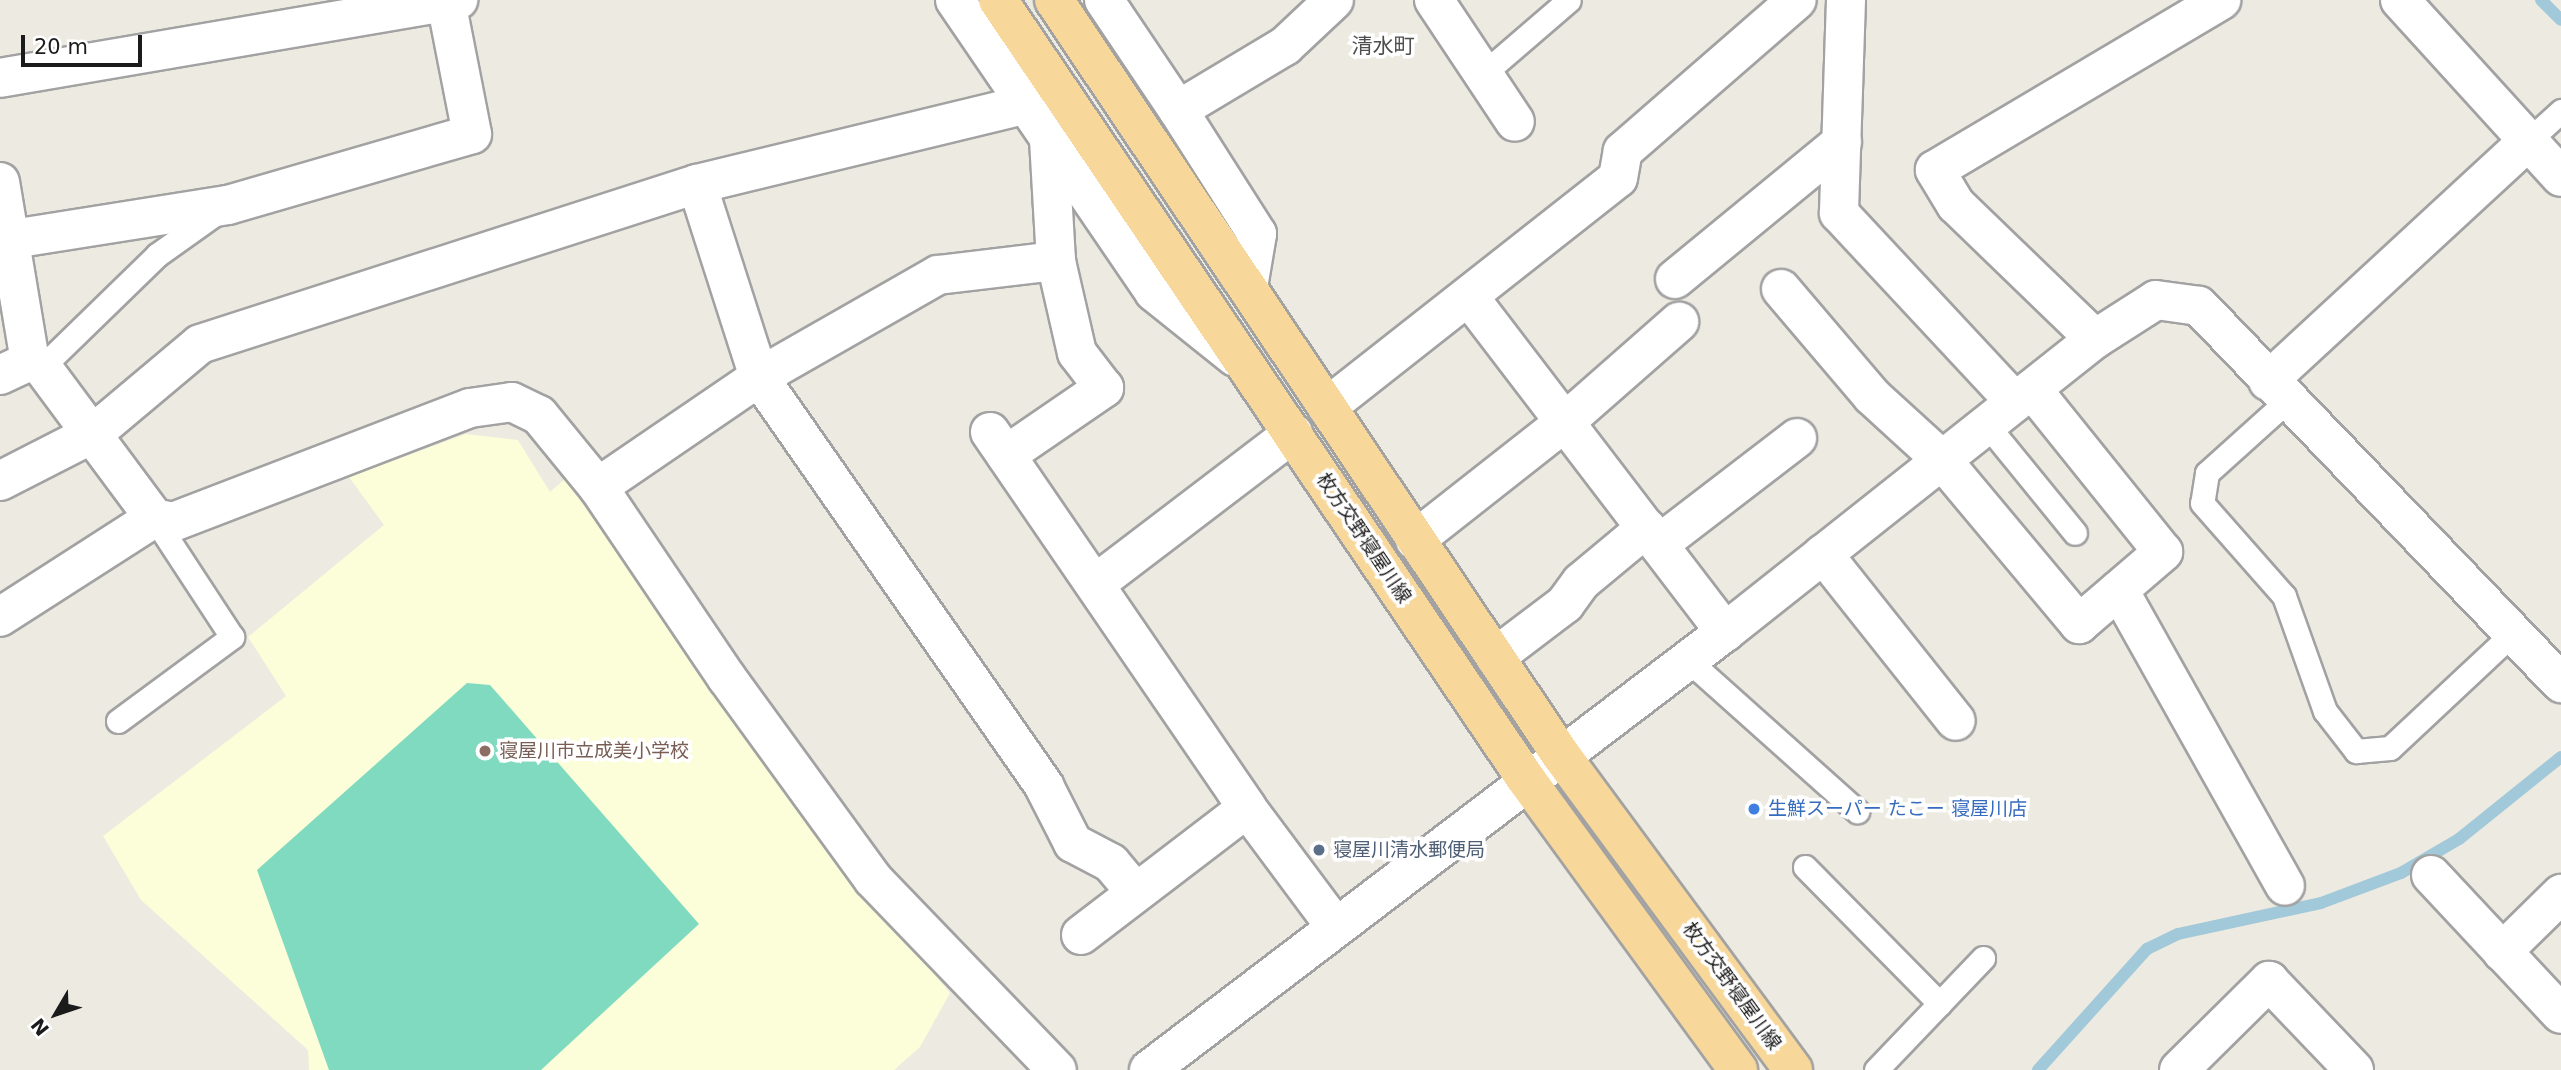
<!DOCTYPE html>
<meta charset="utf-8">
<style>
body{margin:0}
#map{position:relative;width:2561px;height:1070px;overflow:hidden;background:#edeae1;font-family:"DejaVu Sans","Noto Sans JP",sans-serif}
div>[style]{position:absolute}
.education>*{inset:0;background:#fbfed9}
.pitch>*{inset:0;background:#80dabf}
.stream>*{height:12px;margin:-6px;padding:0 6px;transform-origin:6px;border-radius:6px;background:#a2c9d9}
.roads{filter:drop-shadow(2px 0 #a2a2a2) drop-shadow(-2px 0 #a2a2a2) drop-shadow(0 2px #a2a2a2) drop-shadow(0 -2px #a2a2a2)}
.service>*{height:23px;margin:-11.5px;padding:0 11.5px;transform-origin:11.5px;border-radius:11.5px;background:#fff}
.minor>*{height:38px;margin:-19px;padding:0 19px;transform-origin:19px;border-radius:19px;background:#fff}
.tertiary>*{height:38px;margin:-19px;padding:0 19px;transform-origin:19px;border-radius:19px;background:#fff}
.primary>*{height:38px;margin:-19px;padding:0 19px;transform-origin:19px;border-radius:19px;background:#f8d79a}
.dots>*{width:19px;height:19px;translate:-50% -50%;box-sizing:border-box;border:4px solid #fff;border-radius:50%}
span{translate:-50% -50%;white-space:nowrap;text-align:center;line-height:1.15;-webkit-text-stroke:7px #fff;paint-order:stroke}
.street-label{font-size:19px;color:#1b1b1b}
.education-label{font-size:19px;color:#785e54}
.left{translate:0 -50%;text-align:left}
.shop-label{font-size:19px;color:#366cbe}
.service-label{font-size:19px;color:#4e5e75}
.neighbourhood-label{font-size:21px;color:#4e4e4e}
.north{position:absolute;left:21px;top:979px;width:70px;height:70px;-webkit-text-stroke:5px #fff;paint-order:stroke;rotate:231deg;font-size:19px;font-weight:700;line-height:28px;text-align:center;color:#1b1b1b}
.north::after{content:'';display:block;margin:auto;width:24px;height:32px;background:#1b1b1b;clip-path:polygon(50% 0,100% 100%,50% 72%,0 100%)}
.scale{position:absolute;left:21px;top:35px;width:121px;height:32px;box-sizing:border-box;border:4px solid #1b1b1b;border-top:0;padding-left:9px;font-size:21px;line-height:24px;white-space:nowrap;color:#1b1b1b;-webkit-text-stroke:5px #fff;paint-order:stroke}
</style>
<div id="map">
<div class="education">
<div style="clip-path:polygon(466px 434px,518px 440px,550px 492px,565px 479px,795px 805px,950px 993px,920px 1047px,894px 1070px,309px 1070px,308px 1050px,141px 900px,103px 836px,286px 696px,248px 637px,384px 525px,349px 477px)"></div>
</div>
<div class="pitch">
<div style="clip-path:polygon(467px 683px,490px 685px,699px 924px,541px 1070px,329px 1070px,257px 870px)"></div>
</div>
<div class="stream">
<div style="left:2541px;top:0;width:28px;rotate:45deg"></div>
<div style="left:2038px;top:1070px;width:163px;rotate:-48deg"></div>
<div style="left:2147px;top:949px;width:34px;rotate:-26deg"></div>
<div style="left:2178px;top:934px;width:146px;rotate:-12.2deg"></div>
<div style="left:2321px;top:903px;width:85px;rotate:-20.6deg"></div>
<div style="left:2401px;top:873px;width:67px;rotate:-30.4deg"></div>
<div style="left:2459px;top:839px;width:131px;rotate:-38.8deg"></div>
</div>
<div class="roads">
<div class="service">
<div style="left:1483px;top:74px;width:113px;rotate:-40.7deg"></div>
<div style="left:2528px;top:141px;width:45px;rotate:-42.3deg"></div>
<div style="left:42px;top:367px;width:161px;rotate:-44.2deg"></div>
<div style="left:157px;top:255px;width:71px;rotate:-35.3deg"></div>
<div style="left:2288px;top:400px;width:109px;rotate:138deg"></div>
<div style="left:2207px;top:473px;width:30px;rotate:99deg"></div>
<div style="left:2202px;top:503px;width:124px;rotate:48.6deg"></div>
<div style="left:2284px;top:596px;width:122px;rotate:70.4deg"></div>
<div style="left:2325px;top:711px;width:51px;rotate:52.2deg"></div>
<div style="left:2356px;top:751px;width:34px;rotate:-5deg"></div>
<div style="left:2390px;top:748px;width:170px;rotate:-43.1deg"></div>
<div style="left:1987px;top:425px;width:139px;rotate:50.8deg"></div>
<div style="left:1688px;top:660px;width:227px;rotate:41.8deg"></div>
<div style="left:118px;top:721px;width:142px;rotate:-36.4deg"></div>
<div style="left:232px;top:637px;width:142px;rotate:-123.2deg"></div>
<div style="left:1805px;top:867px;width:192px;rotate:45.4deg"></div>
<div style="left:1876px;top:1070px;width:155px;rotate:-46.3deg"></div>
</div>
<div class="minor">
<div style="left:955px;top:0;width:353px;rotate:55.7deg"></div>
<div style="left:1154px;top:292px;width:104px;rotate:38.7deg"></div>
<div style="left:1104px;top:0;width:133px;rotate:56.1deg"></div>
<div style="left:1434px;top:0;width:146px;rotate:56.4deg"></div>
<div style="left:1846px;top:0;width:213px;rotate:91.9deg"></div>
<div style="left:1839px;top:213px;width:258px;rotate:47deg"></div>
<div style="left:2400px;top:0;width:239px;rotate:47.7deg"></div>
<div style="left:0;top:78px;width:465px;rotate:-9.7deg"></div>
<div style="left:0;top:182px;width:181px;rotate:80.5deg"></div>
<div style="left:30px;top:361px;width:13px;rotate:27deg"></div>
<div style="left:42px;top:367px;width:188px;rotate:53.4deg"></div>
<div style="left:154px;top:518px;width:183px;rotate:147.3deg"></div>
<div style="left:697px;top:184px;width:203px;rotate:72.2deg"></div>
<div style="left:759px;top:377px;width:499px;rotate:55.1deg"></div>
<div style="left:1044px;top:786px;width:64px;rotate:63deg"></div>
<div style="left:1073px;top:843px;width:43px;rotate:27.8deg"></div>
<div style="left:1111px;top:863px;width:38px;rotate:50deg"></div>
<div style="left:0;top:241px;width:231px;rotate:-9deg"></div>
<div style="left:228px;top:205px;width:254px;rotate:-16.2deg"></div>
<div style="left:472px;top:134px;width:135px;rotate:-101.1deg"></div>
<div style="left:1675px;top:279px;width:216px;rotate:-39.4deg"></div>
<div style="left:1248px;top:287px;width:54px;rotate:-80.4deg"></div>
<div style="left:1257px;top:234px;width:147px;rotate:-122.5deg"></div>
<div style="left:1178px;top:110px;width:125px;rotate:-30.9deg"></div>
<div style="left:1285px;top:46px;width:67px;rotate:-43.2deg"></div>
<div style="left:1781px;top:289px;width:140px;rotate:49.6deg"></div>
<div style="left:1872px;top:396px;width:95px;rotate:42.4deg"></div>
<div style="left:1942px;top:460px;width:214px;rotate:50.1deg"></div>
<div style="left:2079px;top:624px;width:111px;rotate:-40.6deg"></div>
<div style="left:2163px;top:552px;width:209px;rotate:-128.8deg"></div>
<div style="left:1469px;top:297px;width:422px;rotate:52.6deg"></div>
<div style="left:2095px;top:339px;width:193px;rotate:-136deg"></div>
<div style="left:1956px;top:205px;width:41px;rotate:-121deg"></div>
<div style="left:1935px;top:170px;width:333px;rotate:-30.7deg"></div>
<div style="left:0;top:375px;width:33px;rotate:-25deg"></div>
<div style="left:2268px;top:381px;width:354px;rotate:-42.7deg"></div>
<div style="left:1327px;top:407px;width:370px;rotate:-38.2deg"></div>
<div style="left:1618px;top:178px;width:27px;rotate:-80deg"></div>
<div style="left:1623px;top:151px;width:230px;rotate:-41deg"></div>
<div style="left:990px;top:432px;width:455px;rotate:55.6deg"></div>
<div style="left:1247px;top:808px;width:147px;rotate:53.3deg"></div>
<div style="left:1006px;top:455px;width:119px;rotate:-34.4deg"></div>
<div style="left:1104px;top:388px;width:44px;rotate:-127.6deg"></div>
<div style="left:1077px;top:353px;width:94px;rotate:-102.9deg"></div>
<div style="left:1056px;top:261px;width:120px;rotate:-93.3deg"></div>
<div style="left:0;top:481px;width:106px;rotate:-27.1deg"></div>
<div style="left:94px;top:433px;width:138px;rotate:-40deg"></div>
<div style="left:200px;top:344px;width:522px;rotate:-17.85deg"></div>
<div style="left:697px;top:184px;width:336px;rotate:-13.6deg"></div>
<div style="left:598px;top:487px;width:195px;rotate:-34.3deg"></div>
<div style="left:759px;top:377px;width:206px;rotate:-29.7deg"></div>
<div style="left:938px;top:275px;width:119px;rotate:-6.8deg"></div>
<div style="left:1415px;top:540px;width:191px;rotate:-38.2deg"></div>
<div style="left:1565px;top:422px;width:152px;rotate:-41.3deg"></div>
<div style="left:1659px;top:544px;width:174px;rotate:-37.5deg"></div>
<div style="left:1823px;top:554px;width:213px;rotate:51.5deg"></div>
<div style="left:1095px;top:584px;width:249px;rotate:-37.3deg"></div>
<div style="left:2119px;top:590px;width:339px;rotate:60.7deg"></div>
<div style="left:1495px;top:657px;width:88px;rotate:-37.1deg"></div>
<div style="left:1565px;top:604px;width:27px;rotate:-54deg"></div>
<div style="left:1581px;top:582px;width:85px;rotate:-39.7deg"></div>
<div style="left:2431px;top:875px;width:190px;rotate:46.9deg"></div>
<div style="left:1081px;top:935px;width:209px;rotate:-37.4deg"></div>
<div style="left:2502px;top:952px;width:83px;rotate:-44.5deg"></div>
<div style="left:1149px;top:1070px;width:724px;rotate:-37.25deg"></div>
<div style="left:1725px;top:632px;width:472px;rotate:-38.4deg"></div>
<div style="left:2095px;top:339px;width:72px;rotate:-32.6deg"></div>
<div style="left:2156px;top:300px;width:43px;rotate:7.9deg"></div>
<div style="left:2199px;top:306px;width:523px;rotate:46.16deg"></div>
<div style="left:2179px;top:1070px;width:127px;rotate:-44.7deg"></div>
<div style="left:2269px;top:981px;width:123px;rotate:46.3deg"></div>
</div>
<div class="tertiary">
<div style="left:154px;top:518px;width:19px;rotate:12deg"></div>
<div style="left:173px;top:522px;width:318px;rotate:-21deg"></div>
<div style="left:470px;top:408px;width:42px;rotate:-8.1deg"></div>
<div style="left:512px;top:402px;width:30px;rotate:26deg"></div>
<div style="left:539px;top:415px;width:93px;rotate:50.7deg"></div>
<div style="left:598px;top:487px;width:230px;rotate:56deg"></div>
<div style="left:727px;top:678px;width:248px;rotate:54deg"></div>
<div style="left:873px;top:879px;width:265px;rotate:46.1deg"></div>
</div>
<div class="primary">
<div style="left:998px;top:0;width:941px;rotate:55.87deg"></div>
<div style="left:1526px;top:779px;width:360px;rotate:53.9deg"></div>
<div style="left:1054px;top:0;width:909px;rotate:56.12deg"></div>
<div style="left:1561px;top:755px;width:391px;rotate:53.6deg"></div>
</div>
</div>
<div class="dots">
<div style="left:485px;top:751px;background:#8d6e63"></div>
<div style="left:1754px;top:809px;background:#3f7fe0"></div>
<div style="left:1319px;top:850px;background:#5c6f8a"></div>
</div>
<div class="street-label">
<span style="left:1364px;top:538px;rotate:56deg">枚方交野寝屋川線</span>
<span style="left:1732px;top:986px;rotate:54deg">枚方交野寝屋川線</span>
</div>
<div class="education-label">
<span class="left" style="left:499px;top:751px">寝屋川市立成美小学校</span>
</div>
<div class="shop-label">
<span class="left" style="left:1768px;top:809px">生鮮スーパー たこー 寝屋川店</span>
</div>
<div class="service-label">
<span class="left" style="left:1333px;top:850px">寝屋川清水郵便局</span>
</div>
<div class="neighbourhood-label">
<span style="left:1383px;top:46px">清水町</span>
</div>
<div class="north">N</div>
<div class="scale">20 m</div>
</div>
